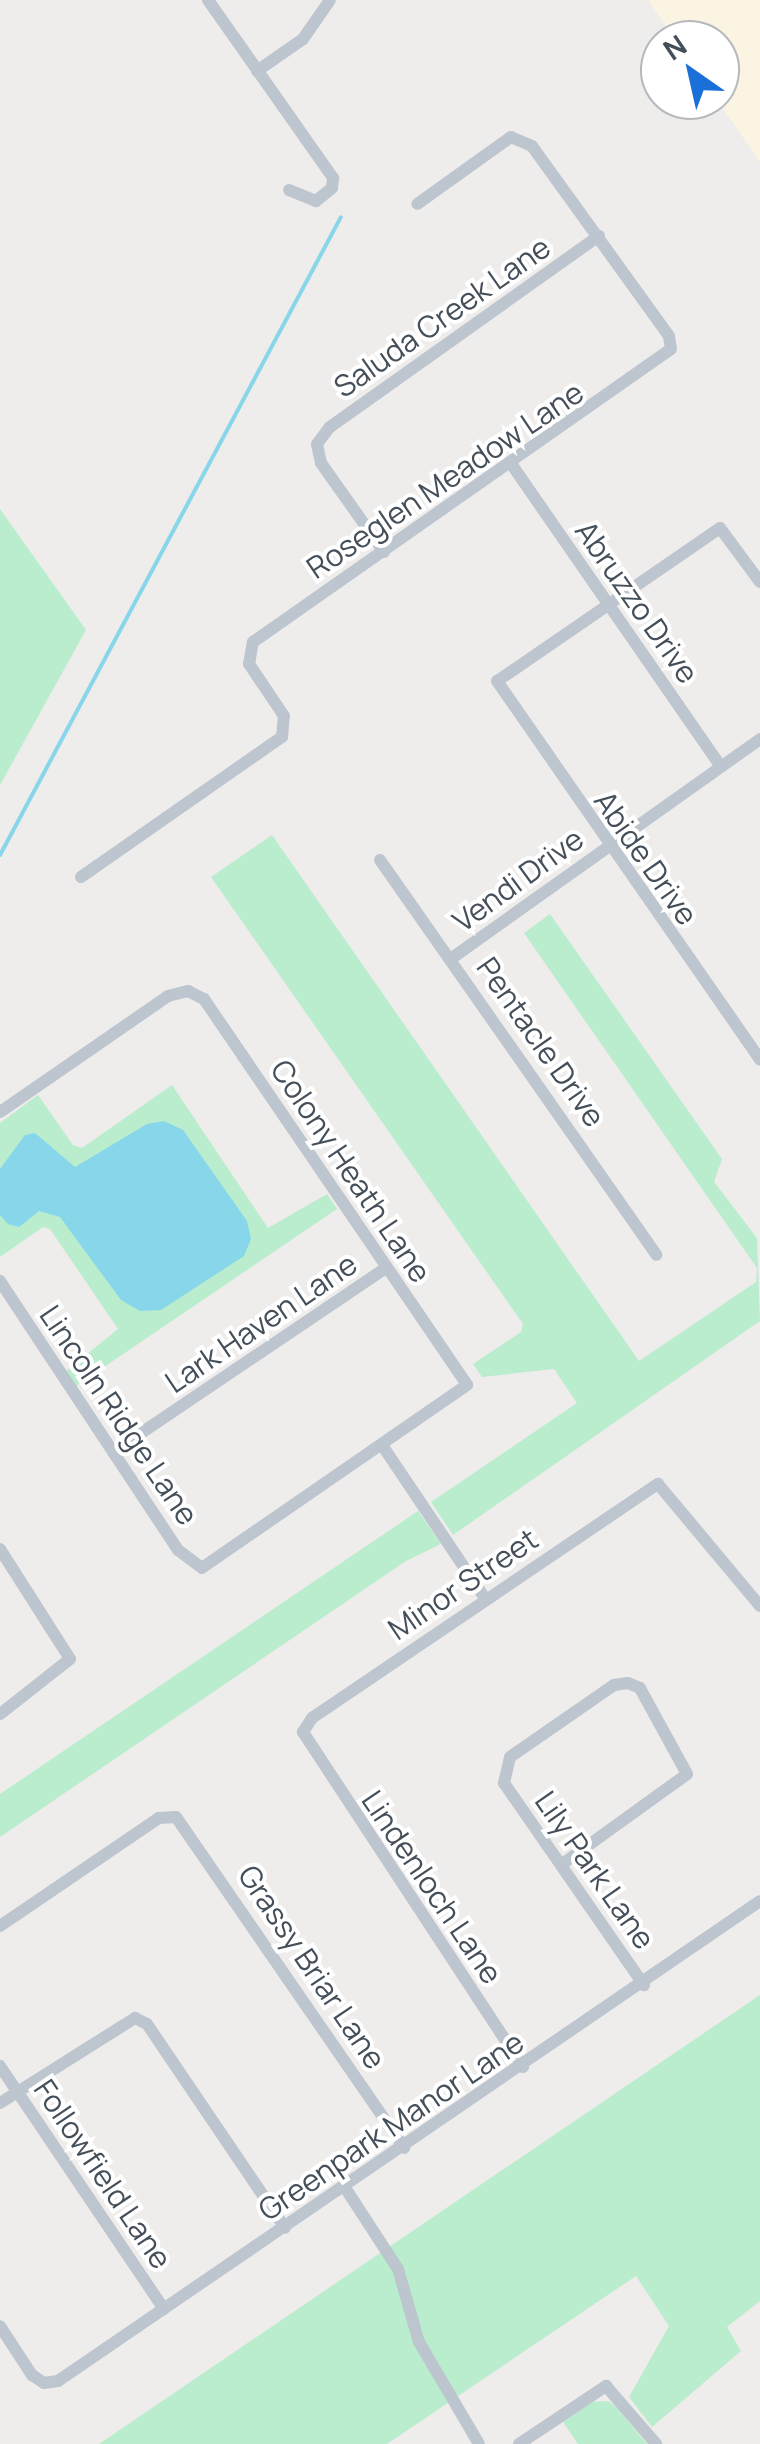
<!DOCTYPE html>
<style>
body{margin:0}
#map{position:relative;width:760px;height:2444px;overflow:hidden;background:#efecec;font-family:Manrope,sans-serif}
div>[style]{position:absolute}
.commercial>*{inset:0;background:#fbf4e3}
.green>*{inset:0;background:#b9edcd}
.water>*{inset:0;background:#87d6ea}
.stream>*{height:4px;margin:-2px;padding:0 2px;transform-origin:2px;border-radius:2px;background:#87d6ea}
.street>*{height:12px;margin:-6px;padding:0 6px;transform-origin:6px;border-radius:6px;background:#bdc6ce}
span{translate:-50% -50%;white-space:nowrap;text-align:center;line-height:1.15;-webkit-text-stroke:8px #fff;paint-order:stroke}
.street-label{font-size:30px;color:#454f59}
.north{position:absolute;left:640px;top:20px;width:100px;height:100px;box-sizing:border-box;background:#fff;border:2px solid #b5b9bd;border-radius:50%;rotate:326deg;font-size:28px;font-weight:700;line-height:40px;text-align:center;color:#454f59}
.north::after{content:'';display:block;margin:auto;width:35px;height:45px;background:#1b6fd9;clip-path:polygon(50% 0,100% 100%,50% 72%,0 100%)}
</style>
<div id="map">
<div class="commercial">
<div style="clip-path:polygon(648px 0,760px 0,760px 162px,717px 100px,720px 40px,676px 40px)"></div>
</div>
<div class="green">
<div style="clip-path:polygon(0 509px,86px 630px,0 785px)"></div>
<div style="clip-path:polygon(272px 835px,639px 1361px,756px 1282px,757px 1268px,524px 933px,550px 914px,722px 1159px,714px 1182px,757px 1238px,760px 1321px,453px 1535px,431px 1502px,577px 1403px,554px 1369px,482px 1377px,473px 1364px,521px 1332px,523px 1324px,211px 877px)"></div>
<div style="clip-path:polygon(172px 1085px,268px 1228px,327px 1194px,337px 1209px,76px 1386px,66px 1371px,118px 1329px,50px 1229px,43px 1227px,0 1257px,0 1123px,38px 1095px,73px 1145px,82px 1148px)"></div>
<div style="clip-path:polygon(418px 1511px,441px 1544px,406px 1561px,0 1837px,0 1794px)"></div>
<div style="clip-path:polygon(760px 1995px,760px 2301px,727px 2327px,741px 2351px,652px 2427px,629px 2397px,669px 2326px,636px 2276px,387px 2444px,99px 2444px)"></div>
<div style="clip-path:polygon(608px 2401px,615px 2406px,647px 2444px,578px 2444px,563px 2422px,592px 2402px)"></div>
</div>
<div class="water">
<div style="clip-path:polygon(164px 1121px,183px 1130px,247px 1221px,251px 1239px,244px 1256px,161px 1310px,140px 1311px,121px 1300px,60px 1217px,39px 1211px,19px 1227px,8px 1224px,0 1215px,0 1169px,25px 1135px,35px 1133px,75px 1167px,147px 1124px)"></div>
</div>
<div class="stream">
<div style="left:0;top:855px;width:723px;rotate:-61.88deg"></div>
</div>
<div class="street">
<div style="left:208px;top:0;width:218px;rotate:54.9deg"></div>
<div style="left:333px;top:178px;width:10px;rotate:96deg"></div>
<div style="left:332px;top:188px;width:21px;rotate:141deg"></div>
<div style="left:316px;top:201px;width:29px;rotate:-158deg"></div>
<div style="left:257px;top:71px;width:56px;rotate:-34.8deg"></div>
<div style="left:303px;top:39px;width:47px;rotate:-55.3deg"></div>
<div style="left:512px;top:465px;width:367px;rotate:55.3deg"></div>
<div style="left:384px;top:552px;width:109px;rotate:-125.3deg"></div>
<div style="left:321px;top:463px;width:19px;rotate:-102deg"></div>
<div style="left:317px;top:444px;width:21px;rotate:-53deg"></div>
<div style="left:330px;top:427px;width:330px;rotate:-35.4deg"></div>
<div style="left:760px;top:582px;width:67px;rotate:-126.5deg"></div>
<div style="left:720px;top:528px;width:270px;rotate:145.5deg"></div>
<div style="left:497px;top:681px;width:461px;rotate:55.2deg"></div>
<div style="left:380px;top:860px;width:482px;rotate:55deg"></div>
<div style="left:81px;top:877px;width:245px;rotate:-34.9deg"></div>
<div style="left:282px;top:737px;width:21px;rotate:-85deg"></div>
<div style="left:284px;top:716px;width:63px;rotate:-123.9deg"></div>
<div style="left:249px;top:664px;width:22px;rotate:-80deg"></div>
<div style="left:253px;top:642px;width:510px;rotate:-35.03deg"></div>
<div style="left:671px;top:349px;width:13px;rotate:-99deg"></div>
<div style="left:669px;top:336px;width:234px;rotate:-125.8deg"></div>
<div style="left:532px;top:146px;width:23px;rotate:-157deg"></div>
<div style="left:511px;top:137px;width:115px;rotate:144.5deg"></div>
<div style="left:452px;top:958px;width:378px;rotate:-35.4deg"></div>
<div style="left:0;top:1112px;width:204px;rotate:-34.6deg"></div>
<div style="left:168px;top:996px;width:21px;rotate:-14deg"></div>
<div style="left:188px;top:991px;width:18px;rotate:27deg"></div>
<div style="left:204px;top:999px;width:467px;rotate:55.7deg"></div>
<div style="left:467px;top:1385px;width:322px;rotate:145.4deg"></div>
<div style="left:202px;top:1568px;width:30px;rotate:-143deg"></div>
<div style="left:178px;top:1550px;width:323px;rotate:-123.5deg"></div>
<div style="left:382px;top:1445px;width:184px;rotate:56.1deg"></div>
<div style="left:113px;top:1452px;width:329px;rotate:-34deg"></div>
<div style="left:0;top:1549px;width:130px;rotate:57.5deg"></div>
<div style="left:70px;top:1659px;width:89px;rotate:141.8deg"></div>
<div style="left:561px;top:1865px;width:155px;rotate:-35.8deg"></div>
<div style="left:687px;top:1774px;width:98px;rotate:-118.7deg"></div>
<div style="left:640px;top:1688px;width:13px;rotate:-157deg"></div>
<div style="left:628px;top:1683px;width:14px;rotate:172deg"></div>
<div style="left:614px;top:1685px;width:126px;rotate:145.3deg"></div>
<div style="left:510px;top:1757px;width:27px;rotate:103deg"></div>
<div style="left:504px;top:1783px;width:246px;rotate:55.3deg"></div>
<div style="left:0;top:1926px;width:192px;rotate:-34.2deg"></div>
<div style="left:159px;top:1818px;width:17px;rotate:-3deg"></div>
<div style="left:176px;top:1817px;width:402px;rotate:55.4deg"></div>
<div style="left:0;top:2066px;width:293px;rotate:56deg"></div>
<div style="left:523px;top:2067px;width:401px;rotate:-123.3deg"></div>
<div style="left:303px;top:1732px;width:17px;rotate:-57deg"></div>
<div style="left:312px;top:1718px;width:418px;rotate:-34.1deg"></div>
<div style="left:658px;top:1484px;width:159px;rotate:50.1deg"></div>
<div style="left:0;top:2103px;width:160px;rotate:-32.2deg"></div>
<div style="left:135px;top:2018px;width:13px;rotate:27deg"></div>
<div style="left:147px;top:2024px;width:246px;rotate:55.9deg"></div>
<div style="left:344px;top:2186px;width:99px;rotate:57deg"></div>
<div style="left:398px;top:2269px;width:76px;rotate:74deg"></div>
<div style="left:419px;top:2342px;width:118px;rotate:59.5deg"></div>
<div style="left:0;top:2326px;width:59px;rotate:56.9deg"></div>
<div style="left:32px;top:2375px;width:14px;rotate:34deg"></div>
<div style="left:44px;top:2383px;width:14px;rotate:-8deg"></div>
<div style="left:58px;top:2381px;width:850px;rotate:-34.36deg"></div>
<div style="left:519px;top:2444px;width:105px;rotate:-33.7deg"></div>
<div style="left:606px;top:2386px;width:77px;rotate:49.2deg"></div>
</div>
<div class="street-label">
<span style="left:442px;top:317px;rotate:-35deg">Saluda Creek Lane</span>
<span style="left:445px;top:480px;rotate:-34deg">Roseglen Meadow Lane</span>
<span style="left:637px;top:602px;rotate:55deg">Abruzzo Drive</span>
<span style="left:646px;top:858px;rotate:55deg">Abide Drive</span>
<span style="left:518px;top:880px;rotate:-36deg">Vendi Drive</span>
<span style="left:541px;top:1042px;rotate:55deg">Pentacle Drive</span>
<span style="left:351px;top:1171px;rotate:56deg">Colony Heath Lane</span>
<span style="left:261px;top:1323px;rotate:-34deg">Lark Haven Lane</span>
<span style="left:119px;top:1415px;rotate:56deg">Lincoln Ridge Lane</span>
<span style="left:463px;top:1584px;rotate:-34deg">Minor Street</span>
<span style="left:595px;top:1870px;rotate:55deg">Lily Park Lane</span>
<span style="left:432px;top:1887px;rotate:56deg">Lindenloch Lane</span>
<span style="left:312px;top:1967px;rotate:56deg">Grassy Briar Lane</span>
<span style="left:391px;top:2126px;rotate:-34deg">Greenpark Manor Lane</span>
<span style="left:103px;top:2174px;rotate:56deg">Followfield Lane</span>
</div>
<div class="north">N</div>
</div>
